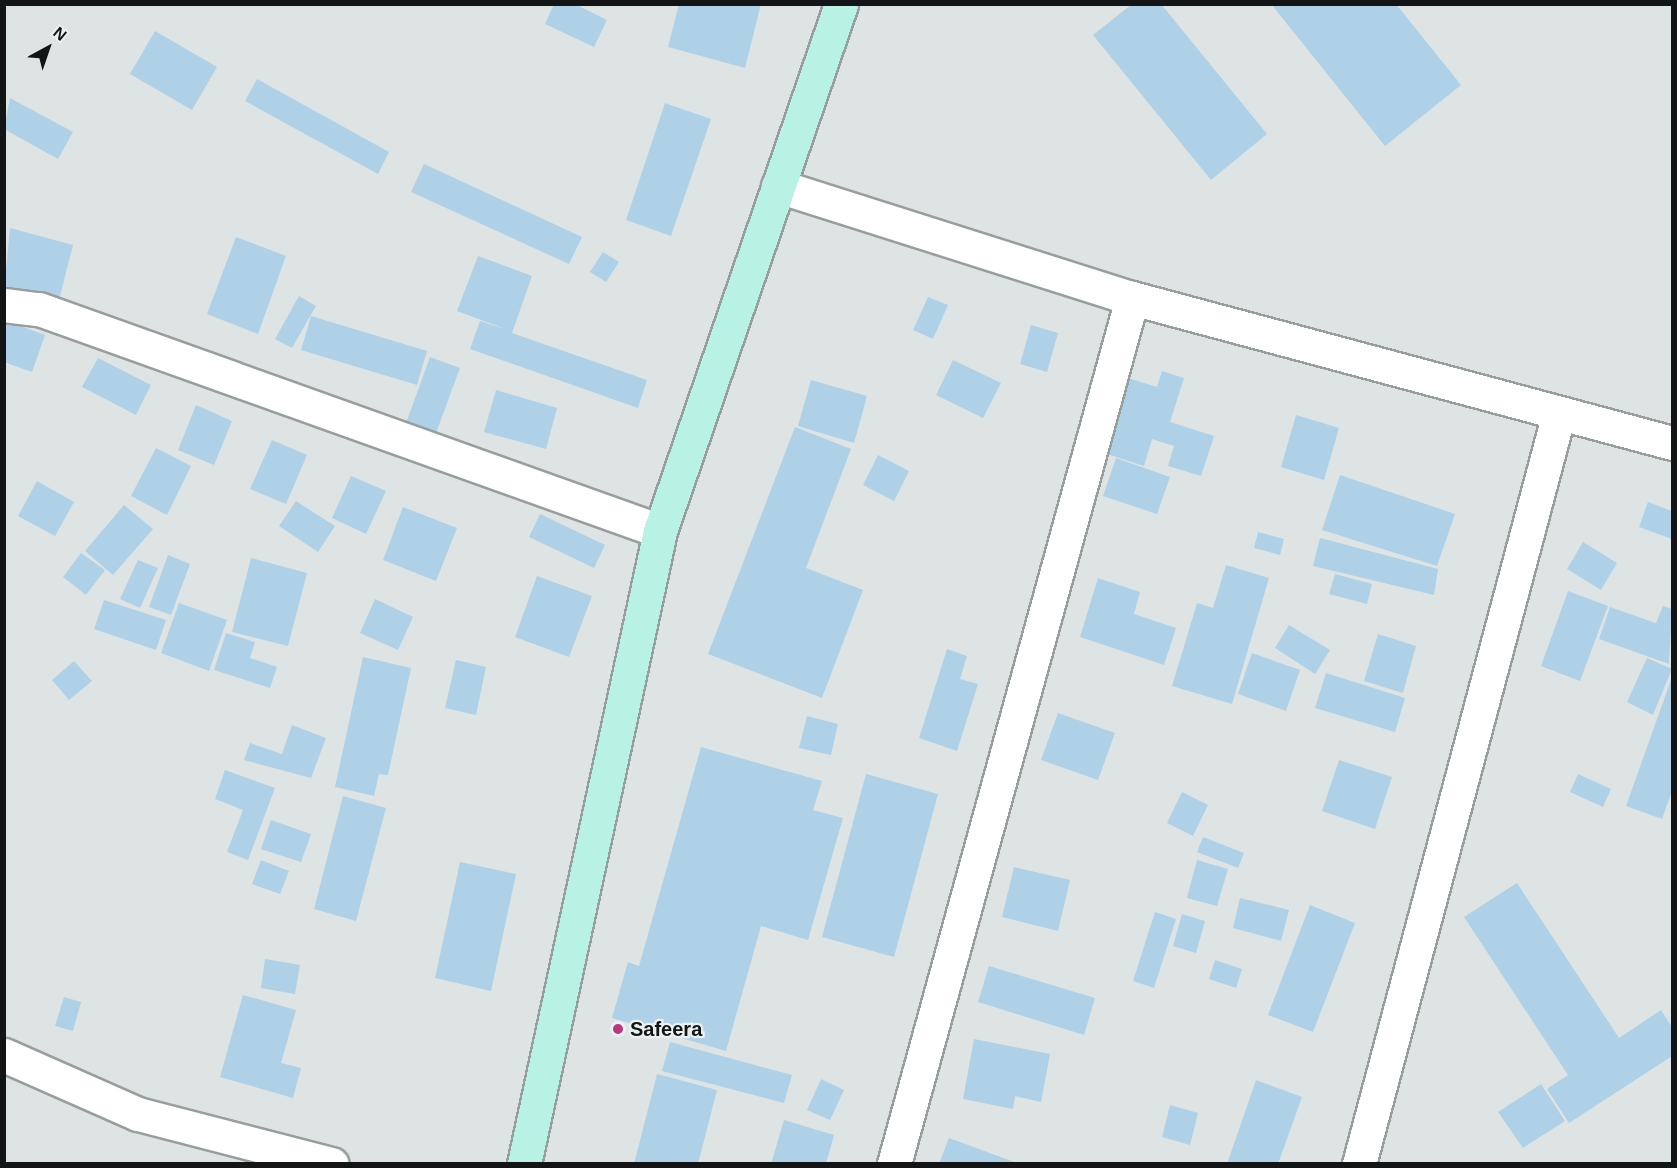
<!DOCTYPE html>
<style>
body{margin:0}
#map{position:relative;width:1677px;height:1168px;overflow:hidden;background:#dee4e4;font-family:Arial,sans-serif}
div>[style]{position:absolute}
.building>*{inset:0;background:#aed1e7}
.roads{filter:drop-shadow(2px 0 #989d9d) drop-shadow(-2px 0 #989d9d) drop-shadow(0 2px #989d9d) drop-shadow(0 -2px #989d9d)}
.minor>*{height:33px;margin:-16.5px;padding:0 16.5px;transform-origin:16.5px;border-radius:16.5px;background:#fff}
.major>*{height:33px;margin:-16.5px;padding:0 16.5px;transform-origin:16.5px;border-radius:16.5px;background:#b8f2e5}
.dots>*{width:16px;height:16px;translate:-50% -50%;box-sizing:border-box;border:3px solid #ebf1f1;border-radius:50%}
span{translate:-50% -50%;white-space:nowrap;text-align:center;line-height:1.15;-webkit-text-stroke:4.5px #ebf1f1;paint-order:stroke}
.poi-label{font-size:20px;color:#131415;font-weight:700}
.left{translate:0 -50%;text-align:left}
.frame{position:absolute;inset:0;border:6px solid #131415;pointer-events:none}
.north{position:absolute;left:18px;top:18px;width:60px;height:60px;-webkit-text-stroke:4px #ebf1f1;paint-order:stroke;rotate:40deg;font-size:16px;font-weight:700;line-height:24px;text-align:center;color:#131415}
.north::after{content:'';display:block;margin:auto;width:21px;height:27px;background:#131415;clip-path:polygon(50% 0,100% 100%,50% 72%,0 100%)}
</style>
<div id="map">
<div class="building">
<div style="clip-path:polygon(554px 4px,575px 4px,607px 20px,594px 47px,545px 24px)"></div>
<div style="clip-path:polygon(679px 4px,761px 4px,745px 68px,668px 47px)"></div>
<div style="clip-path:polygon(1132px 4px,1161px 4px,1267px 134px,1211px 180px,1093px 35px)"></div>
<div style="clip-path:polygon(1271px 4px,1396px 4px,1461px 85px,1385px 146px)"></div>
<div style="clip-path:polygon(155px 31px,217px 67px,192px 110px,130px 74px)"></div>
<div style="clip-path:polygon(257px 79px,389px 152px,378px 174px,245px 101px)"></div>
<div style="clip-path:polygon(10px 98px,73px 132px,58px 159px,4px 129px)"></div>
<div style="clip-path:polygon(665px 103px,711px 119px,671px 236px,626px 220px)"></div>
<div style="clip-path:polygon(424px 164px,582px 237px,569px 264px,411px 192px)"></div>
<div style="clip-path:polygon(10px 228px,73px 245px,58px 304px,4px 290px)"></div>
<div style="clip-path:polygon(236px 237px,286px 256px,258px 334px,207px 314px)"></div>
<div style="clip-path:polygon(603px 252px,619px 262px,606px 282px,590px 272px)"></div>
<div style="clip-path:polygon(478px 256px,532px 276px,512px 333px,647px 380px,638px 408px,470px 349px,480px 321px,508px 330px,457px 311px)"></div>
<div style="clip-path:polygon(299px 296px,316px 306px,292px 348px,275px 339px)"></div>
<div style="clip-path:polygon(928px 297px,948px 305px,933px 339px,913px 330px)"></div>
<div style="clip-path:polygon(311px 316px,427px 351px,417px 385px,301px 350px)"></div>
<div style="clip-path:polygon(4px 320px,45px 335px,32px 372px,4px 362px)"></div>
<div style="clip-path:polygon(1031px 325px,1058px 333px,1047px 372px,1020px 364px)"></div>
<div style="clip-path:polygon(430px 357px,460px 368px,432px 444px,402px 434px)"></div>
<div style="clip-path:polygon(98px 358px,151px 385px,136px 415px,82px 387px)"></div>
<div style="clip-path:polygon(953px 360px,1001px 383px,983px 418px,936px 395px)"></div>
<div style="clip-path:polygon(1162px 371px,1184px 378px,1170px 422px,1214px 436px,1201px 476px,1168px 466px,1174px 446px,1152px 439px,1144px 466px,1104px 453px,1128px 378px,1157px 387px)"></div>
<div style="clip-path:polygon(811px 380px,867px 396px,854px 443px,798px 426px)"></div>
<div style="clip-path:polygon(496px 390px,557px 408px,546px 449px,484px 432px)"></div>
<div style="clip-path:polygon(196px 405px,232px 421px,214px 465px,178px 450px)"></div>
<div style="clip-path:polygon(1296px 415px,1339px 428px,1324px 480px,1281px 467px)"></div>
<div style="clip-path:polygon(795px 427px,851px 449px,806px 568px,863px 590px,822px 698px,708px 654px)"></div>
<div style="clip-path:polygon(272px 440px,307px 455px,286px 504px,250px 489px)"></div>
<div style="clip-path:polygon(156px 448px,191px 466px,167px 515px,131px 496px)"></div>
<div style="clip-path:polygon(878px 455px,909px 471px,894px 501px,863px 485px)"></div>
<div style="clip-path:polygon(1116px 458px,1170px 477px,1157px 514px,1103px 496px)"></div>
<div style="clip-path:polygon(1340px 475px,1455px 514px,1437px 566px,1322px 530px)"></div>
<div style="clip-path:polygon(351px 476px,386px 491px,366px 534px,332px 518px)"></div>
<div style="clip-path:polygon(37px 481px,74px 502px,55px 536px,18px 516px)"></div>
<div style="clip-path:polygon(296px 501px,335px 526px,318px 552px,279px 526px)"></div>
<div style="clip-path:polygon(1648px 502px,1672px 511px,1672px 539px,1639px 527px)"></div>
<div style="clip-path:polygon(124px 505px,153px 529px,113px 575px,85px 551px)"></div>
<div style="clip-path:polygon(403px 507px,457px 528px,436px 581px,383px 560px)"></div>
<div style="clip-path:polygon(540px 514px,605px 545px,594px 568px,529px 537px)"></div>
<div style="clip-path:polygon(1258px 532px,1284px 539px,1280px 555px,1254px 548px)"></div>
<div style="clip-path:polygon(1320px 538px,1438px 569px,1434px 595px,1313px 566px)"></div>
<div style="clip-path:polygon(1583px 542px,1617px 563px,1601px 590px,1567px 569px)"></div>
<div style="clip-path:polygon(81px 553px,105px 570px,86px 595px,63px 577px)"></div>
<div style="clip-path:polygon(168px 555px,190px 564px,171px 615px,149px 607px)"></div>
<div style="clip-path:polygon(251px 558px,307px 573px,288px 646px,232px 632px)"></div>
<div style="clip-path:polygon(138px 560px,158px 568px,140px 608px,120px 599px)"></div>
<div style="clip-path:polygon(1226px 565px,1269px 578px,1232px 704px,1172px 686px,1197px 603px,1213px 608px)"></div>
<div style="clip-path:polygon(1335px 574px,1372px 584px,1367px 604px,1329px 594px)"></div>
<div style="clip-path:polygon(537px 576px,592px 596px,569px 657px,515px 637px)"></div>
<div style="clip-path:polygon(1098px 578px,1140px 592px,1134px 614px,1176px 628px,1164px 665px,1080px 637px)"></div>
<div style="clip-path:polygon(1568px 591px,1608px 606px,1580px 681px,1541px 666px)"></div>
<div style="clip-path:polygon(375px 599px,413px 617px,398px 650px,360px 633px)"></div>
<div style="clip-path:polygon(104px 600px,166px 620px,156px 650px,94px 629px)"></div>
<div style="clip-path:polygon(179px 603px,227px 620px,209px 671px,161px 653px)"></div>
<div style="clip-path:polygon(1663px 606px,1672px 609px,1669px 664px,1599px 639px,1610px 607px,1656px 623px)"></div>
<div style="clip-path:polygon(1289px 625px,1330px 650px,1315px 674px,1275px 648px)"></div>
<div style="clip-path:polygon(226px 633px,255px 642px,250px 658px,277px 667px,270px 688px,214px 670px)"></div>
<div style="clip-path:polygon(1378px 634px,1416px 646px,1403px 693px,1364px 681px)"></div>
<div style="clip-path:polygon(947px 649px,967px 656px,960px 679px,978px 684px,957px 751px,919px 738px)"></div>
<div style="clip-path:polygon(1252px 653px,1300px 670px,1286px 711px,1238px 694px)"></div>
<div style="clip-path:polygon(363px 657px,411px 668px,388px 775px,379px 774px,374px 796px,335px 787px)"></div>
<div style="clip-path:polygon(1647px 658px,1672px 669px,1653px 715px,1627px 702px)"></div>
<div style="clip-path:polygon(456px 660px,486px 667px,476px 715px,445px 708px)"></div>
<div style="clip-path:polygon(74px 661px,92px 681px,69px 700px,52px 680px)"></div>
<div style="clip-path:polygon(1326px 673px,1405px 698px,1395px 732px,1315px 708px)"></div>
<div style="clip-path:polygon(1672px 677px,1672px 791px,1662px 819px,1626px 806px)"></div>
<div style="clip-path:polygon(1058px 713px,1115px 733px,1098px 780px,1041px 760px)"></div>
<div style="clip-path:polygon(807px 716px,838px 724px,831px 755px,799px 748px)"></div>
<div style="clip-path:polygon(292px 725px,326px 738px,311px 778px,244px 760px,250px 743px,282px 754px)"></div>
<div style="clip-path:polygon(701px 747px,822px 781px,813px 810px,843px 818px,808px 940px,761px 926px,726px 1051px,612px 1018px,628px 962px,639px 966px)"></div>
<div style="clip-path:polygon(1339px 760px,1392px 777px,1375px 829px,1322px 811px)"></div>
<div style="clip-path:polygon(225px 770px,275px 788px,248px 860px,227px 852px,243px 810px,215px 799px)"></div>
<div style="clip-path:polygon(866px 774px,938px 794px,894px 957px,822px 937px)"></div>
<div style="clip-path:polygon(1578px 774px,1611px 789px,1603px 807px,1570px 792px)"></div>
<div style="clip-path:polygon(1182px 792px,1208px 805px,1193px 836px,1167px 823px)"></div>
<div style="clip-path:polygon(343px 796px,386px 808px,356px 921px,314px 909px)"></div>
<div style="clip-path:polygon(271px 820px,311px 834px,301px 862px,261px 849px)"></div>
<div style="clip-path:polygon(1203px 837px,1244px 853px,1238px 868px,1197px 852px)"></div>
<div style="clip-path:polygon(261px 860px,289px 871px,280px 894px,252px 884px)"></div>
<div style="clip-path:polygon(1197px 860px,1228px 869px,1217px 906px,1187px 898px)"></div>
<div style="clip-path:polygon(460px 862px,516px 874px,491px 991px,435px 978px)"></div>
<div style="clip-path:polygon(1014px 867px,1070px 880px,1058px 931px,1002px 917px)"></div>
<div style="clip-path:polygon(1517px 883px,1619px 1038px,1661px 1010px,1672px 1027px,1672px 1056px,1569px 1123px,1547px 1089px,1568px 1075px,1464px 917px)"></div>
<div style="clip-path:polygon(1240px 898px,1289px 910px,1281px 941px,1233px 928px)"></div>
<div style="clip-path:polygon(1310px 905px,1355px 923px,1313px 1032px,1268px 1015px)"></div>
<div style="clip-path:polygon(1155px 912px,1176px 919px,1154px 988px,1133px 981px)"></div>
<div style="clip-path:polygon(1182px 914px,1205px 921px,1196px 953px,1173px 946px)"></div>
<div style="clip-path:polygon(265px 959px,300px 965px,295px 994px,261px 988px)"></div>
<div style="clip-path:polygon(1215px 960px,1242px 969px,1236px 988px,1209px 979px)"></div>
<div style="clip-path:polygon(989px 966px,1095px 998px,1084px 1035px,978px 1002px)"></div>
<div style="clip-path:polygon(243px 995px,296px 1010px,281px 1063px,301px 1068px,293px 1098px,220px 1077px)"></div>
<div style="clip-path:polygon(64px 997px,81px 1002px,73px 1031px,55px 1026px)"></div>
<div style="clip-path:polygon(974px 1039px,1050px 1054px,1041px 1102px,1015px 1096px,1013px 1109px,963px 1099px)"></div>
<div style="clip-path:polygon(670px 1042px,792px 1075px,784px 1103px,662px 1071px)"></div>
<div style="clip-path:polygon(657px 1074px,717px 1090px,698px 1164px,634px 1164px)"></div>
<div style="clip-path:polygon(821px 1079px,844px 1090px,830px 1120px,807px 1110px)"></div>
<div style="clip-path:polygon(1256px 1080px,1302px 1097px,1278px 1164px,1227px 1164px)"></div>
<div style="clip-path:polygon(1541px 1084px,1565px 1121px,1523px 1148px,1498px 1112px)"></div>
<div style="clip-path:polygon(1170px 1105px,1198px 1113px,1190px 1145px,1162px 1137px)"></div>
<div style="clip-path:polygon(784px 1120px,834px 1135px,826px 1164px,771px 1164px)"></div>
<div style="clip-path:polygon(949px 1138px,1017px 1163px,1017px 1164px,939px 1164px)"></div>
</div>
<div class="roads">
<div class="minor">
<div style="left:778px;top:186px;width:371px;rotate:17.6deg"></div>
<div style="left:1132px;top:298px;width:559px;rotate:15.03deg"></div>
<div style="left:4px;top:305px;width:35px;rotate:7deg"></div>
<div style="left:39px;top:309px;width:659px;rotate:19.67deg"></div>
<div style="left:4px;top:1055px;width:146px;rotate:23.8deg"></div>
<div style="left:138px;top:1114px;width:200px;rotate:14.5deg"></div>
<div style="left:894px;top:1164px;width:898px;rotate:-74.63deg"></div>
<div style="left:1359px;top:1164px;width:777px;rotate:-75.09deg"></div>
</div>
<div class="major">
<div style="left:524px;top:1164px;width:647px;rotate:-77.87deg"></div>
<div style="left:660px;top:531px;width:557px;rotate:-71.04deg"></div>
</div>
</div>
<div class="dots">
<div style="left:618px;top:1029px;background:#ba377d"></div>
</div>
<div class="poi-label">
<span class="left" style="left:630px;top:1029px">Safeera</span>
</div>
<div class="frame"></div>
<div class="north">N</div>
</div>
